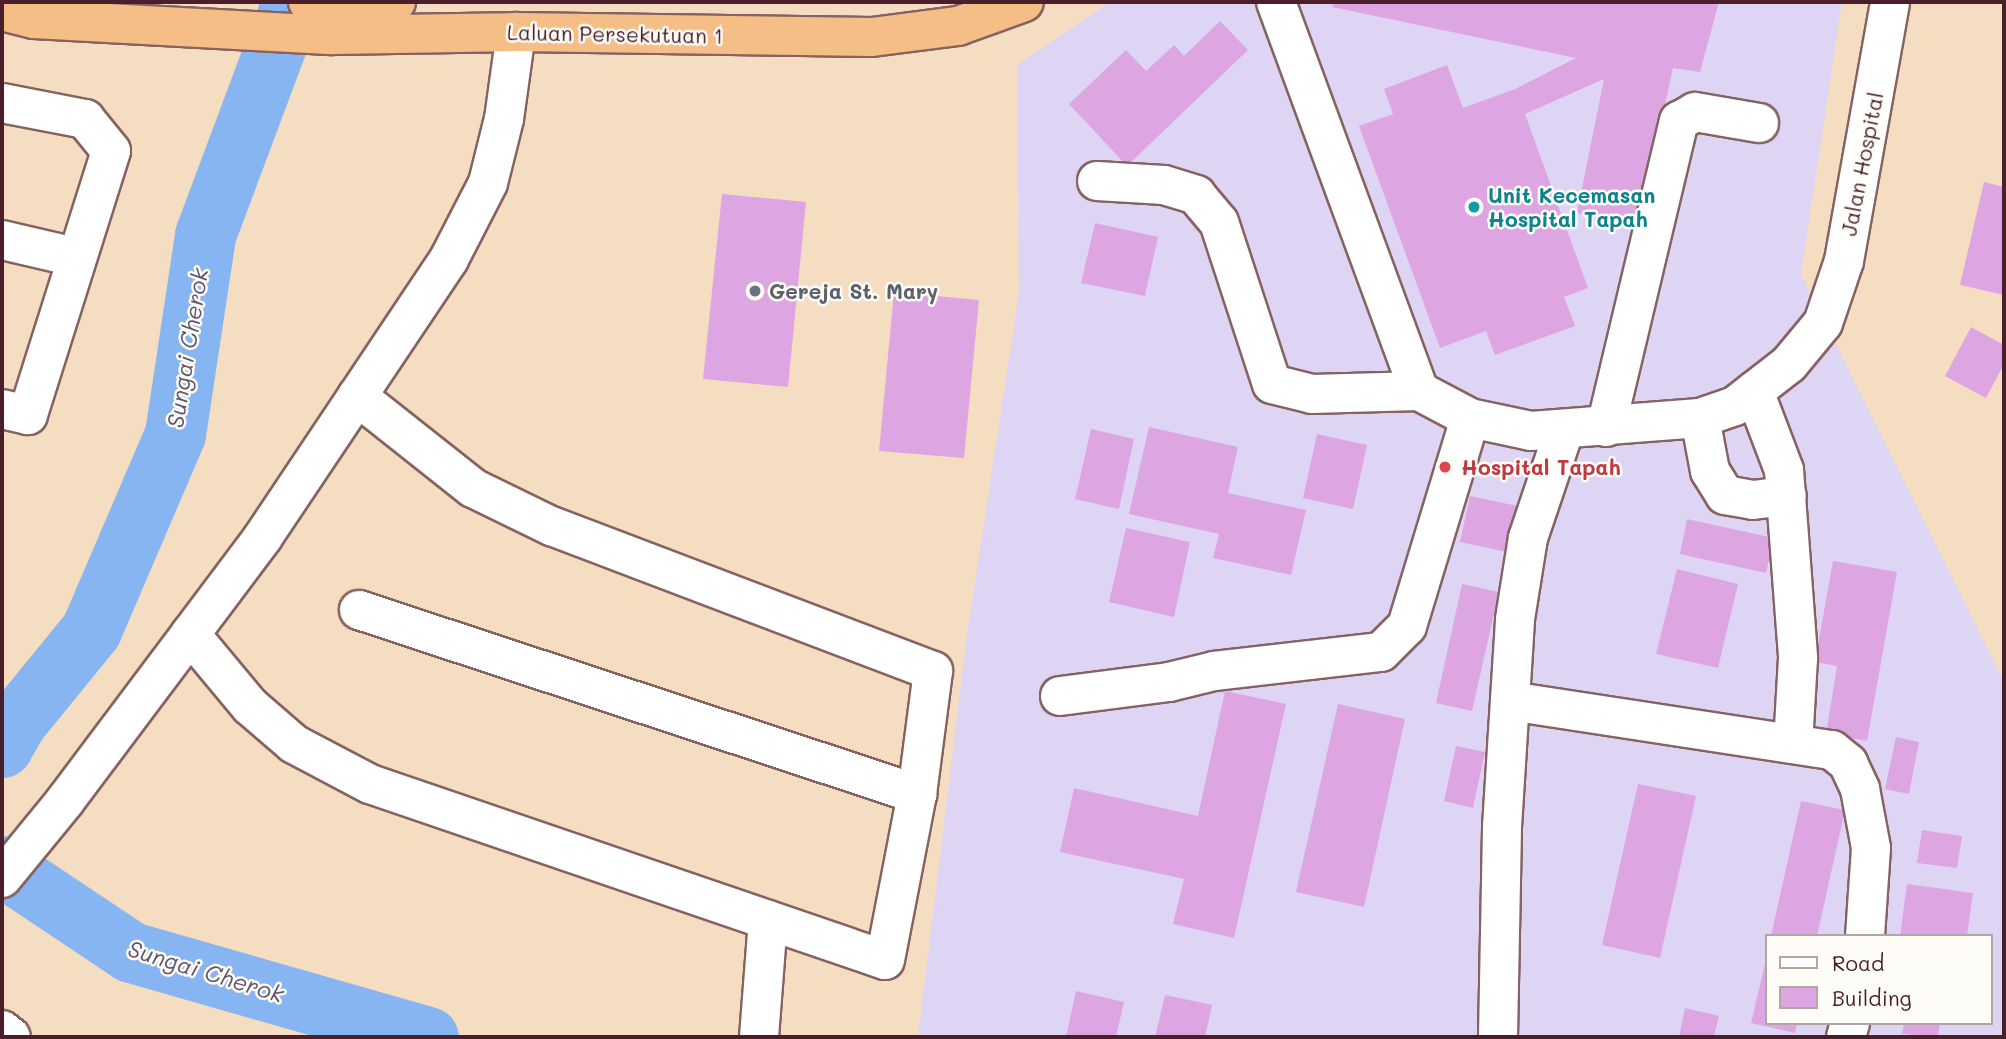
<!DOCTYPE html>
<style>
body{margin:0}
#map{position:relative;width:2006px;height:1039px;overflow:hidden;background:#f4ddc1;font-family:Mali,sans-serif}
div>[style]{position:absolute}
.built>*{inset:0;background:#ded5f5}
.river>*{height:61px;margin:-30.5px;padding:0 30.5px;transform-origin:30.5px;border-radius:30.5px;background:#86b5f1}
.building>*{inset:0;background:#dda6e3}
.roads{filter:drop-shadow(2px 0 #866260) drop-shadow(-2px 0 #866260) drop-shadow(0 2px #866260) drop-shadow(0 -2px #866260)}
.minor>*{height:38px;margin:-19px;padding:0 19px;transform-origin:19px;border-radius:19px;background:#fff}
.highway>*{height:38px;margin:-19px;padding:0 19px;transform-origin:19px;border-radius:19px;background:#f6be87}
.dots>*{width:19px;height:19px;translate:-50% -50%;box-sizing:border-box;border:4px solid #fdfcf7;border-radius:50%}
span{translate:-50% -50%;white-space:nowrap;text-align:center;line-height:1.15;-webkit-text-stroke:5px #fdfcf7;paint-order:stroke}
.street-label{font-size:21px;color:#4a1f2b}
.culture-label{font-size:21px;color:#0d838f;font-weight:700}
.left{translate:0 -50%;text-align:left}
.worship-label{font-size:21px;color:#5b616d;font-weight:700}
.health-label{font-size:21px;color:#be3a42;font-weight:700}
.water-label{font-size:23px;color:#5f5470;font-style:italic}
.frame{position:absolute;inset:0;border:4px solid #4a1f2b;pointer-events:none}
.legend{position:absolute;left:1765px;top:934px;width:228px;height:91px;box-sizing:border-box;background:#fdfcf7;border:2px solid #b5a4a5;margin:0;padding:9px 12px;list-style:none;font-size:21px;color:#4a1f2b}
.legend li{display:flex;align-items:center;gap:14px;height:35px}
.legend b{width:35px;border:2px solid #b5a4a5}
</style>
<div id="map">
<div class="built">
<div style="clip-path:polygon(evenodd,1110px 2px,1842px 2px,1801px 274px,2004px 682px,2004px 1037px,918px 1037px,966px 642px,1019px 293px,1017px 65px,1110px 2px,1766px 936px,1990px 936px,1990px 1023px,1766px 1023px,1766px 936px)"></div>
</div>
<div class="river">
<div style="left:2px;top:747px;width:29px;rotate:-61deg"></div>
<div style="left:16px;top:722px;width:119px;rotate:-50.8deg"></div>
<div style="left:91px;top:630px;width:213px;rotate:-66.8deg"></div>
<div style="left:175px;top:434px;width:201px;rotate:-81.4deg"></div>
<div style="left:205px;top:235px;width:249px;rotate:-69.5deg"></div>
<div style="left:2px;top:866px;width:155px;rotate:33.7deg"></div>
<div style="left:131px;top:952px;width:309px;rotate:16deg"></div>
</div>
<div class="building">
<div style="clip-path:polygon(1334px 2px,1719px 2px,1700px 72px,1673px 68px,1638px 229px,1577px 213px,1604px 79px,1525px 114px,1588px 288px,1564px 297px,1575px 326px,1495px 355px,1486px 331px,1440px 348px,1359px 126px,1393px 114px,1384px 89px,1447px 65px,1463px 108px,1515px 89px,1576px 58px,1332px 7px)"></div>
<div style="clip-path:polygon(1220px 21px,1248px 50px,1127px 166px,1069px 104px,1126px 50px,1146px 71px,1174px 45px,1184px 56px)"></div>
<div style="clip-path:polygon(1984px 182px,2004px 187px,2004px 295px,1960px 285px)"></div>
<div style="clip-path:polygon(722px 194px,806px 202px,788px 387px,703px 379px)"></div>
<div style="clip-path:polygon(1095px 223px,1158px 237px,1145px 296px,1081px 283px)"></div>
<div style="clip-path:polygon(894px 292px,979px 300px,964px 458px,879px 451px)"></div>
<div style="clip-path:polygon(1971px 327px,2004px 345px,2004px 364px,1986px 398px,1945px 376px)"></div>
<div style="clip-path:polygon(1149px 427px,1238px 447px,1228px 493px,1306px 510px,1291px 575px,1213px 558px,1219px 534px,1129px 514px)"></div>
<div style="clip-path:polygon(1091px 429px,1134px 439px,1119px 509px,1075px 499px)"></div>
<div style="clip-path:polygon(1317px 434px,1367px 445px,1353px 509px,1303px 498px)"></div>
<div style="clip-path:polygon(1470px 496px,1527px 508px,1517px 554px,1460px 542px)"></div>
<div style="clip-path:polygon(1687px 519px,1774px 538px,1766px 573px,1680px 554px)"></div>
<div style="clip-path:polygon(1126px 528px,1190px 542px,1174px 617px,1109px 602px)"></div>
<div style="clip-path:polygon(1833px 561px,1897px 572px,1867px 741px,1826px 734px,1837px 666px,1815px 662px)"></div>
<div style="clip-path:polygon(1677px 569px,1738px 584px,1718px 668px,1656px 654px)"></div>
<div style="clip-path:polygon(1462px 584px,1499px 592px,1472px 711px,1436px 703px)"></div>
<div style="clip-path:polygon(1225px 691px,1286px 704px,1234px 938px,1173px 924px,1184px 879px,1060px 852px,1074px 788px,1198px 816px)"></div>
<div style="clip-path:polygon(1338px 704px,1405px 719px,1364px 907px,1296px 892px)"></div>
<div style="clip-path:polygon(1896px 737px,1919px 742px,1909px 794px,1885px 789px)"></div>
<div style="clip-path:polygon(1456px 746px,1485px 752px,1473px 808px,1444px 801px)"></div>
<div style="clip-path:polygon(1638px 784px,1696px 796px,1660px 958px,1602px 945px)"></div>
<div style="clip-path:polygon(1801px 801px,1845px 810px,1817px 936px,1771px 936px)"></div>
<div style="clip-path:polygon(1922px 830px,1962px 836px,1957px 868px,1917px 863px)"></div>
<div style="clip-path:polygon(1907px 884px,1973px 893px,1967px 936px,1900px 936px)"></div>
<div style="clip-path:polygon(1766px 960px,1766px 1023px,1797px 1023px,1795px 1033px,1751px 1023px)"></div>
<div style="clip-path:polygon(1076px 991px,1124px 1002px,1116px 1037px,1066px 1037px)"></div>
<div style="clip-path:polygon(1165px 995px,1212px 1005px,1205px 1037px,1155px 1037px)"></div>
<div style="clip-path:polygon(1685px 1008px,1719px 1016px,1714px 1037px,1679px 1037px)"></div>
<div style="clip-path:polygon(1904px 1023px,1940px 1023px,1938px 1037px,1902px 1034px)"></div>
</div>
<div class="roads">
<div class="minor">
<div style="left:1276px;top:2px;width:414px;rotate:69.8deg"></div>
<div style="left:1419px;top:391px;width:58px;rotate:27.9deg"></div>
<div style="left:1470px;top:418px;width:62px;rotate:12deg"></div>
<div style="left:1531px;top:431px;width:169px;rotate:-4.4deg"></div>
<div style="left:1700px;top:418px;width:37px;rotate:-19deg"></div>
<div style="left:1735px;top:406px;width:68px;rotate:-37.9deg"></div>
<div style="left:1789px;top:364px;width:53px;rotate:-50.3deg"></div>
<div style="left:1823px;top:323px;width:65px;rotate:-71.3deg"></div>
<div style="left:1844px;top:261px;width:263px;rotate:-79.9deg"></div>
<div style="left:2px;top:103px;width:85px;rotate:10.9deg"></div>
<div style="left:85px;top:119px;width:41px;rotate:50.9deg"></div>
<div style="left:111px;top:151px;width:277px;rotate:107.5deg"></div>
<div style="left:28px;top:415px;width:27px;rotate:-167deg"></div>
<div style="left:1097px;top:181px;width:67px;rotate:3.4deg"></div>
<div style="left:1164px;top:185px;width:34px;rotate:17deg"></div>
<div style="left:1196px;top:195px;width:35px;rotate:50deg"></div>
<div style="left:1219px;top:222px;width:170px;rotate:71.9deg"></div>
<div style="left:1272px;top:384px;width:41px;rotate:14deg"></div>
<div style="left:1312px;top:394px;width:107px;rotate:-1.6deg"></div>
<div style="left:2px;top:240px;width:75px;rotate:13.1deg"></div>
<div style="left:1754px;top:391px;width:85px;rotate:69.2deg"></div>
<div style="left:1784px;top:470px;width:189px;rotate:85.7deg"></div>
<div style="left:1798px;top:658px;width:86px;rotate:93.3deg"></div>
<div style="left:1700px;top:418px;width:54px;rotate:79.3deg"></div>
<div style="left:1710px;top:471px;width:28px;rotate:58deg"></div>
<div style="left:1725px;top:495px;width:28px;rotate:10deg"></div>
<div style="left:1753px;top:500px;width:34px;rotate:-7deg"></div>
<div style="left:1606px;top:427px;width:315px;rotate:-76.6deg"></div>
<div style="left:1679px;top:121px;width:18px;rotate:-29deg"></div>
<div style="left:1695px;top:112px;width:65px;rotate:9.8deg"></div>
<div style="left:359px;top:610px;width:588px;rotate:18.25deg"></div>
<div style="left:190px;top:634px;width:94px;rotate:50.2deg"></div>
<div style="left:250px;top:706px;width:58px;rotate:40.8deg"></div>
<div style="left:294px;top:744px;width:86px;rotate:27.8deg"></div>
<div style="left:370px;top:784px;width:544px;rotate:18.87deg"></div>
<div style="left:885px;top:960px;width:169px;rotate:-79.1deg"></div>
<div style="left:917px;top:794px;width:124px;rotate:-82.6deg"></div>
<div style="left:933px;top:671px;width:406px;rotate:-159.2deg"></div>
<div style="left:553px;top:527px;width:89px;rotate:-154deg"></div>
<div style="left:473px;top:488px;width:148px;rotate:-141.6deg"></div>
<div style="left:1060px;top:696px;width:110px;rotate:-7.3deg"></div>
<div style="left:1169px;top:682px;width:46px;rotate:-13.7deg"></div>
<div style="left:1214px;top:671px;width:168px;rotate:-6.5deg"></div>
<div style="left:1381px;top:652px;width:37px;rotate:-45deg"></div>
<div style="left:1407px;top:626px;width:217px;rotate:-73.1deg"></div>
<div style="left:1510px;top:701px;width:326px;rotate:8.7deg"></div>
<div style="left:1832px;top:750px;width:21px;rotate:39deg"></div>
<div style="left:1848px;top:763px;width:29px;rotate:65deg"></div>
<div style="left:1860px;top:789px;width:60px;rotate:79.4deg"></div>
<div style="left:1871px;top:848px;width:88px;rotate:93.9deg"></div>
<div style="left:2px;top:878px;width:99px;rotate:-50.7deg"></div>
<div style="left:65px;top:801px;width:330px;rotate:-53.1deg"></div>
<div style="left:263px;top:537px;width:334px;rotate:-56.2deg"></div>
<div style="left:449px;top:259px;width:85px;rotate:-62.8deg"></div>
<div style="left:488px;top:183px;width:66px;rotate:-76deg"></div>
<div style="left:504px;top:119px;width:88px;rotate:-82.1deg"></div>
<div style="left:2px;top:1030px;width:11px;rotate:38deg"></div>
<div style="left:759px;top:1037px;width:117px;rotate:-85.6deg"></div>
<div style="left:1498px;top:1037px;width:210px;rotate:-88.9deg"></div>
<div style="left:1502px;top:827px;width:208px;rotate:-86.4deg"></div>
<div style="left:1515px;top:619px;width:82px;rotate:-80.9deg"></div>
<div style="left:1528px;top:538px;width:113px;rotate:-71.4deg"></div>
<div style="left:1846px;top:1037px;width:15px;rotate:-74deg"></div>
</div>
<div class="highway">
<div style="left:308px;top:2px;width:88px"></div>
<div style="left:2px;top:11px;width:33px;rotate:14deg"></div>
<div style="left:34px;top:19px;width:299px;rotate:3.1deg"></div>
<div style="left:333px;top:35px;width:183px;rotate:-0.9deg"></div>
<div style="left:516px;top:32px;width:356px;rotate:0.8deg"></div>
<div style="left:872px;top:37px;width:87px;rotate:-7.3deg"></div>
<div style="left:958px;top:26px;width:70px;rotate:-20deg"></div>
</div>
</div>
<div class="dots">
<div style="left:1474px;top:207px;background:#0f9aa8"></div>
<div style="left:755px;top:291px;background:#6b7280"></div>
<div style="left:1445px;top:467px;background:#e0444e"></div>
</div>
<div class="street-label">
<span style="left:615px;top:34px;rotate:1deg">Laluan Persekutuan 1</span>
<span style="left:1862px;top:164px;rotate:-79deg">Jalan Hospital</span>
</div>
<div class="culture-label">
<span class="left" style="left:1488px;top:207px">Unit Kecemasan<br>Hospital Tapah</span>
</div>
<div class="worship-label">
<span class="left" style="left:769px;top:291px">Gereja St. Mary</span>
</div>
<div class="health-label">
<span class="left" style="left:1461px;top:467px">Hospital Tapah</span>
</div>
<div class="water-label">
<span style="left:187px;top:348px;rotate:-81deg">Sungai Cherok</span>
<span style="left:206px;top:971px;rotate:17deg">Sungai Cherok</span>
</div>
<div class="frame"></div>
<ul class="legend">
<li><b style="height:9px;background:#fff"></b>Road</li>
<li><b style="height:19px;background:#dda6e3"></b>Building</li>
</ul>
</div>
